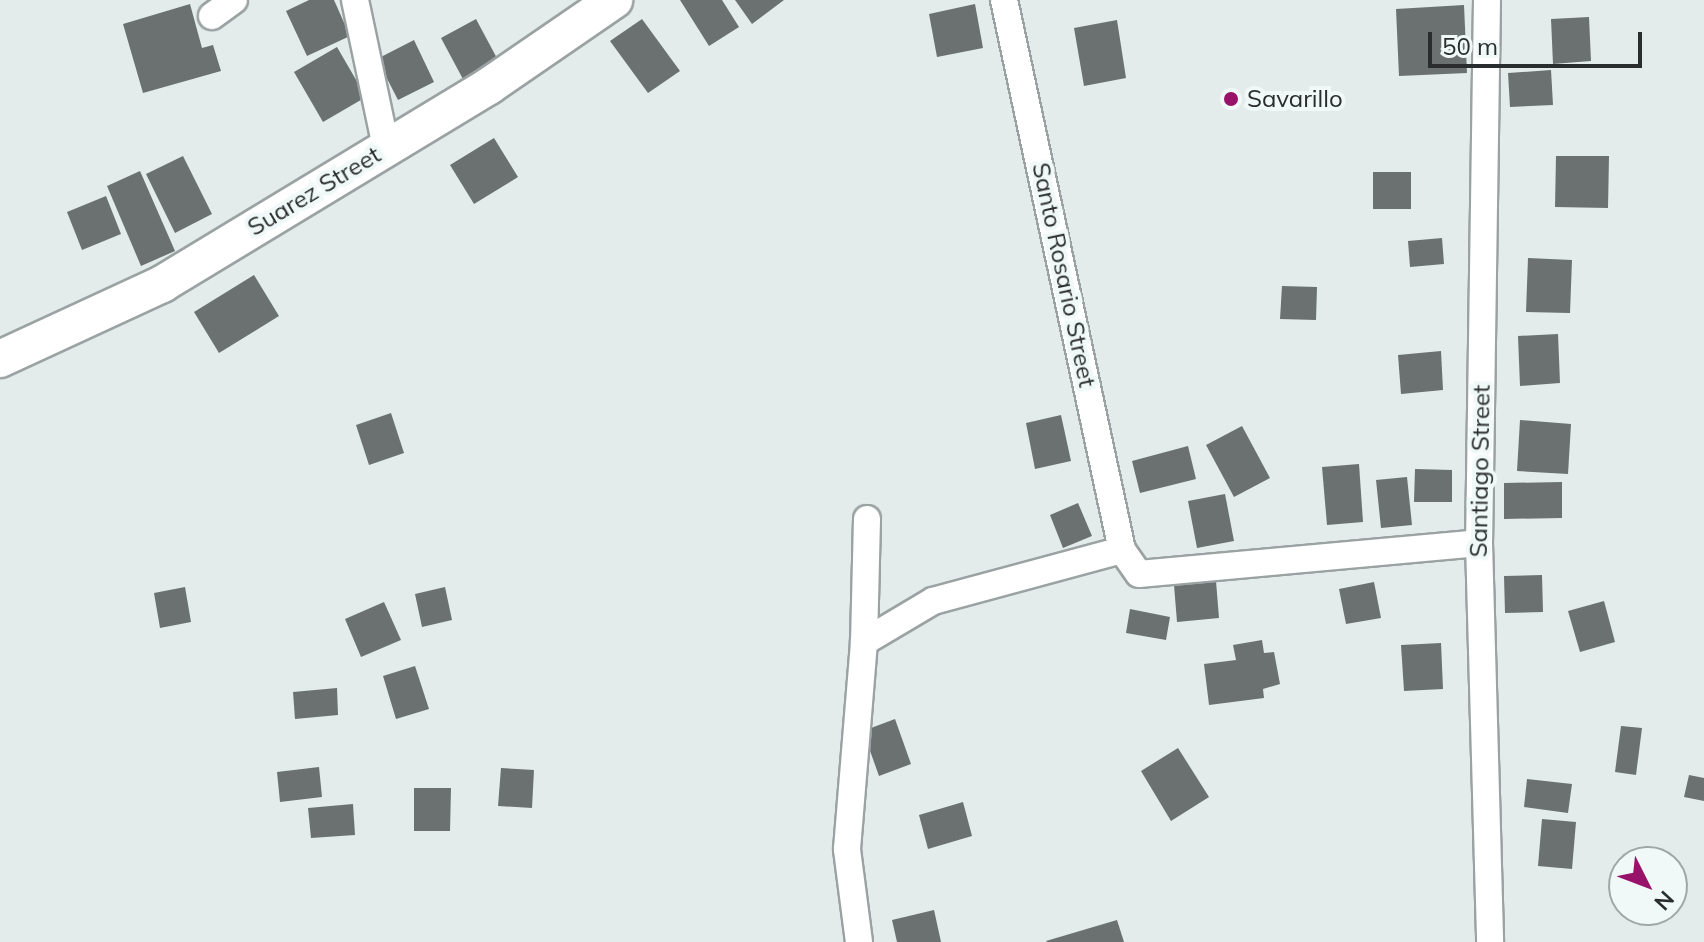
<!DOCTYPE html>
<style>
body{margin:0}
#map{position:relative;width:1704px;height:942px;overflow:hidden;background:#e3ebeb;font-family:Mulish,sans-serif}
div>[style]{position:absolute}
.building>*{inset:0;background:#6b7171}
.roads{filter:drop-shadow(2px 0 #9ba2a2) drop-shadow(-2px 0 #9ba2a2) drop-shadow(0 2px #9ba2a2) drop-shadow(0 -2px #9ba2a2)}
.street>*{height:26px;margin:-13px;padding:0 13px;transform-origin:13px;border-radius:13px;background:#fff}
.secondary>*{height:36px;margin:-18px;padding:0 18px;transform-origin:18px;border-radius:18px;background:#fff}
.dots>*{width:22px;height:22px;translate:-50% -50%;box-sizing:border-box;border:4px solid #f0f8f8;border-radius:50%}
span{translate:-50% -50%;white-space:nowrap;text-align:center;line-height:1.15;-webkit-text-stroke:8px #f0f8f8;paint-order:stroke}
.poi-label{font-size:24px;color:#2a2d2d}
.left{translate:0 -50%;text-align:left}
.street-label{font-size:24px;color:#2a2d2d}
.north{position:absolute;left:1608px;top:846px;width:80px;height:80px;box-sizing:border-box;background:#f0f8f8;border:2px solid #a1a7a7;border-radius:50%;rotate:132deg;font-size:22px;font-weight:700;line-height:32px;text-align:center;color:#2a2d2d}
.north::after{content:'';display:block;margin:auto;width:28px;height:36px;background:#971268;clip-path:polygon(50% 0,100% 100%,50% 72%,0 100%)}
.scale{position:absolute;left:1428px;top:32px;width:214px;height:36px;box-sizing:border-box;border:4px solid #2a2d2d;border-top:0;padding-left:10px;font-size:24px;line-height:28px;white-space:nowrap;color:#2a2d2d;-webkit-text-stroke:6px #f0f8f8;paint-order:stroke}
</style>
<div id="map">
<div class="building">
<div style="clip-path:polygon(309px 0,334px 0,350px 36px,307px 56px,286px 11px)"></div>
<div style="clip-path:polygon(680px 0,722px 0,739px 27px,709px 46px)"></div>
<div style="clip-path:polygon(735px 0,784px 0,752px 24px)"></div>
<div style="clip-path:polygon(190px 4px,202px 48px,213px 45px,221px 71px,143px 93px,123px 24px)"></div>
<div style="clip-path:polygon(975px 4px,983px 48px,937px 57px,929px 14px)"></div>
<div style="clip-path:polygon(1464px 5px,1467px 73px,1399px 76px,1396px 9px)"></div>
<div style="clip-path:polygon(1589px 17px,1591px 61px,1553px 64px,1551px 19px)"></div>
<div style="clip-path:polygon(476px 19px,499px 62px,464px 81px,441px 38px)"></div>
<div style="clip-path:polygon(642px 19px,680px 71px,648px 93px,610px 41px)"></div>
<div style="clip-path:polygon(1117px 20px,1126px 78px,1084px 86px,1074px 28px)"></div>
<div style="clip-path:polygon(414px 40px,434px 82px,398px 100px,377px 59px)"></div>
<div style="clip-path:polygon(337px 47px,366px 97px,323px 122px,294px 72px)"></div>
<div style="clip-path:polygon(1551px 70px,1553px 105px,1510px 107px,1508px 73px)"></div>
<div style="clip-path:polygon(494px 138px,518px 177px,474px 204px,450px 165px)"></div>
<div style="clip-path:polygon(183px 156px,212px 214px,175px 233px,146px 174px)"></div>
<div style="clip-path:polygon(1556px 156px,1609px 156px,1608px 208px,1555px 207px)"></div>
<div style="clip-path:polygon(140px 171px,175px 251px,141px 266px,107px 186px)"></div>
<div style="clip-path:polygon(1373px 172px,1411px 172px,1411px 209px,1373px 209px)"></div>
<div style="clip-path:polygon(106px 196px,121px 234px,82px 250px,67px 212px)"></div>
<div style="clip-path:polygon(1442px 238px,1444px 264px,1410px 267px,1408px 241px)"></div>
<div style="clip-path:polygon(1528px 258px,1572px 260px,1570px 313px,1526px 312px)"></div>
<div style="clip-path:polygon(254px 275px,279px 316px,219px 353px,194px 312px)"></div>
<div style="clip-path:polygon(1282px 286px,1317px 287px,1316px 320px,1280px 319px)"></div>
<div style="clip-path:polygon(1558px 334px,1560px 383px,1520px 386px,1518px 336px)"></div>
<div style="clip-path:polygon(1441px 351px,1443px 390px,1401px 394px,1398px 355px)"></div>
<div style="clip-path:polygon(391px 413px,404px 453px,369px 465px,356px 425px)"></div>
<div style="clip-path:polygon(1061px 415px,1071px 461px,1035px 469px,1026px 423px)"></div>
<div style="clip-path:polygon(1520px 420px,1571px 424px,1568px 474px,1517px 471px)"></div>
<div style="clip-path:polygon(1242px 426px,1270px 478px,1234px 497px,1206px 445px)"></div>
<div style="clip-path:polygon(1188px 446px,1196px 479px,1140px 493px,1132px 461px)"></div>
<div style="clip-path:polygon(1359px 464px,1363px 522px,1327px 525px,1322px 467px)"></div>
<div style="clip-path:polygon(1415px 469px,1452px 470px,1452px 502px,1414px 502px)"></div>
<div style="clip-path:polygon(1407px 477px,1412px 525px,1381px 528px,1376px 480px)"></div>
<div style="clip-path:polygon(1562px 482px,1562px 518px,1504px 519px,1504px 483px)"></div>
<div style="clip-path:polygon(1225px 494px,1234px 541px,1197px 548px,1188px 501px)"></div>
<div style="clip-path:polygon(1078px 503px,1092px 536px,1063px 548px,1050px 515px)"></div>
<div style="clip-path:polygon(1542px 575px,1543px 612px,1505px 613px,1504px 576px)"></div>
<div style="clip-path:polygon(1216px 581px,1219px 618px,1177px 622px,1174px 585px)"></div>
<div style="clip-path:polygon(1374px 582px,1381px 618px,1346px 624px,1339px 589px)"></div>
<div style="clip-path:polygon(185px 587px,191px 622px,160px 628px,154px 593px)"></div>
<div style="clip-path:polygon(445px 587px,452px 620px,422px 627px,415px 594px)"></div>
<div style="clip-path:polygon(1604px 601px,1615px 642px,1580px 652px,1568px 611px)"></div>
<div style="clip-path:polygon(384px 602px,401px 640px,361px 657px,345px 619px)"></div>
<div style="clip-path:polygon(1130px 609px,1170px 617px,1166px 640px,1126px 633px)"></div>
<div style="clip-path:polygon(1262px 640px,1264px 653px,1274px 652px,1280px 684px,1263px 689px,1264px 698px,1209px 705px,1204px 664px,1236px 660px,1233px 645px)"></div>
<div style="clip-path:polygon(1441px 643px,1443px 689px,1404px 691px,1401px 645px)"></div>
<div style="clip-path:polygon(415px 666px,429px 709px,396px 719px,383px 676px)"></div>
<div style="clip-path:polygon(337px 688px,338px 715px,295px 719px,293px 692px)"></div>
<div style="clip-path:polygon(895px 719px,911px 764px,879px 776px,863px 731px)"></div>
<div style="clip-path:polygon(1621px 726px,1642px 728px,1636px 775px,1615px 772px)"></div>
<div style="clip-path:polygon(1178px 748px,1209px 797px,1171px 821px,1141px 771px)"></div>
<div style="clip-path:polygon(319px 767px,322px 797px,280px 802px,277px 772px)"></div>
<div style="clip-path:polygon(501px 768px,534px 770px,532px 808px,498px 806px)"></div>
<div style="clip-path:polygon(1689px 775px,1704px 778px,1704px 801px,1684px 797px)"></div>
<div style="clip-path:polygon(1527px 779px,1572px 784px,1568px 813px,1524px 807px)"></div>
<div style="clip-path:polygon(414px 788px,451px 788px,450px 831px,414px 831px)"></div>
<div style="clip-path:polygon(963px 802px,972px 836px,928px 849px,919px 815px)"></div>
<div style="clip-path:polygon(353px 804px,355px 835px,311px 838px,308px 808px)"></div>
<div style="clip-path:polygon(1542px 819px,1576px 822px,1572px 869px,1538px 866px)"></div>
<div style="clip-path:polygon(934px 910px,941px 942px,897px 942px,892px 920px)"></div>
<div style="clip-path:polygon(1117px 920px,1124px 942px,1047px 942px,1046px 941px)"></div>
</div>
<div class="roads">
<div class="street">
<div style="left:355px;top:0;width:150px;rotate:78.1deg"></div>
<div style="left:1004px;top:0;width:563px;rotate:77.89deg"></div>
<div style="left:1122px;top:550px;width:29px;rotate:55deg"></div>
<div style="left:1139px;top:574px;width:341px;rotate:-5.2deg"></div>
<div style="left:1487px;top:0;width:543px;rotate:90.84deg"></div>
<div style="left:1479px;top:543px;width:399px;rotate:88.4deg"></div>
<div style="left:212px;top:16px;width:27px;rotate:-36deg"></div>
<div style="left:864px;top:642px;width:123px;rotate:-88.6deg"></div>
<div style="left:859px;top:942px;width:94px;rotate:-97.4deg"></div>
<div style="left:847px;top:849px;width:208px;rotate:-85.3deg"></div>
<div style="left:864px;top:642px;width:80px;rotate:-30.7deg"></div>
<div style="left:933px;top:601px;width:196px;rotate:-15.1deg"></div>
</div>
<div class="secondary">
<div style="left:0;top:359px;width:179px;rotate:-24.8deg"></div>
<div style="left:162px;top:284px;width:382px;rotate:-31.2deg"></div>
<div style="left:489px;top:86px;width:152px;rotate:-34.5deg"></div>
</div>
</div>
<div class="dots">
<div style="left:1231px;top:99px;background:#971268"></div>
</div>
<div class="poi-label">
<span class="left" style="left:1247px;top:99px">Savarillo</span>
</div>
<div class="street-label">
<span style="left:314px;top:191px;rotate:-31deg">Suarez Street</span>
<span style="left:1064px;top:275px;rotate:78deg">Santo Rosario Street</span>
<span style="left:1480px;top:471px;rotate:-89deg">Santiago Street</span>
</div>
<div class="north">N</div>
<div class="scale">50 m</div>
</div>
